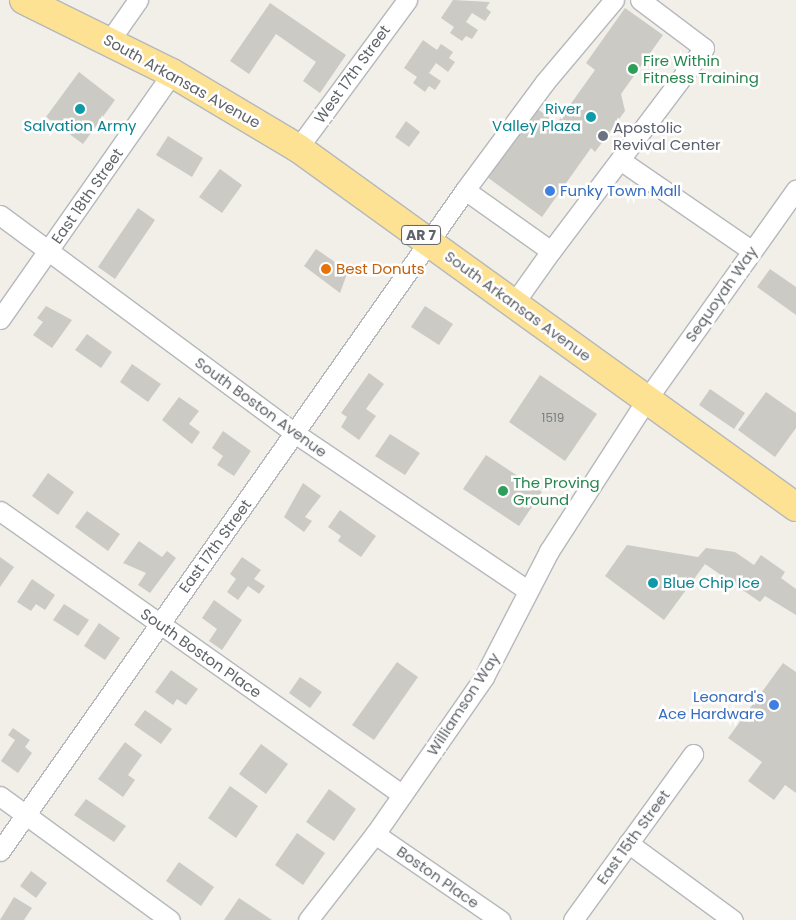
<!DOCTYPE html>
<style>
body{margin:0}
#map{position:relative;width:796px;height:920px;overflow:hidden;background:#f1efe8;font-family:Poppins,sans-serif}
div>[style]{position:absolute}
.building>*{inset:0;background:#cccac5}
.roads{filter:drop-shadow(1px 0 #b5b8bc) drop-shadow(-1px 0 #b5b8bc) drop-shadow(0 1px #b5b8bc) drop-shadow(0 -1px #b5b8bc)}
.minor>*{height:19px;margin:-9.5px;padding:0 9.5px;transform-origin:9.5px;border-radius:9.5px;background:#fff}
.highway>*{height:28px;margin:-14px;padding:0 14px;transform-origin:14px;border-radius:14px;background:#fde293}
.dots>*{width:14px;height:14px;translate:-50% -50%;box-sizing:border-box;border:2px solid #fff;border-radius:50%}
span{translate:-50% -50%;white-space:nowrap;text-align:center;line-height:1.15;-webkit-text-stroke:5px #fff;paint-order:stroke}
.number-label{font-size:12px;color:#7a7d7f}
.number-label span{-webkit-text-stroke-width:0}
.shield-label span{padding:1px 4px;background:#fff;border:1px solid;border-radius:4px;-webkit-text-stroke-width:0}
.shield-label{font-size:14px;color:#5f6368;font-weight:700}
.leisure-label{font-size:15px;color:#27864d}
.left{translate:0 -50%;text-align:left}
.street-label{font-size:15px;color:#5f6368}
.culture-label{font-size:15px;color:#0d838f}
.right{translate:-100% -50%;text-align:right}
.worship-label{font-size:15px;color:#5b616d}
.shop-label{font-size:15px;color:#366cbe}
.food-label{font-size:15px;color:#c56008}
</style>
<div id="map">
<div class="building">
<div style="clip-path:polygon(453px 0,490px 2px,486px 8px,491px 12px,485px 21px,472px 13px,466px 22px,478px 30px,472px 39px,466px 36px,462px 41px,450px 33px,454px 27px,441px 18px)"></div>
<div style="clip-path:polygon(270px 3px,346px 55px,320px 93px,303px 81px,316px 62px,276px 34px,249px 74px,230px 61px)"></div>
<div style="clip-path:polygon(625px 8px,663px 35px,621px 94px,625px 111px,595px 152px,591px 148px,542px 217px,487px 177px,536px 108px,557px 123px,595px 70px,586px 63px)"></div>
<div style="clip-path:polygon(423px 40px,437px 50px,441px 44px,453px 52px,449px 58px,455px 62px,448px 72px,436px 63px,429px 73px,441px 81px,435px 90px,429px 86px,425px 92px,413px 83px,417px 77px,404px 68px)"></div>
<div style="clip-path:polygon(79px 72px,115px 100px,83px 144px,46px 117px)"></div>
<div style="clip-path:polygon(406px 121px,420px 132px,409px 147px,395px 137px)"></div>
<div style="clip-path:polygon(168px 136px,203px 158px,192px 177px,156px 155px)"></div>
<div style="clip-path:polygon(220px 169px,242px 185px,222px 213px,199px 197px)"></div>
<div style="clip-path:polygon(138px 208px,155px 220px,115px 279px,98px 267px)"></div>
<div style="clip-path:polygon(316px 249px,348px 271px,340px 293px,304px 266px)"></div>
<div style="clip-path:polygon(770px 269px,796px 287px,796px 315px,757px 287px)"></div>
<div style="clip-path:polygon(46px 306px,72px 320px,52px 348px,33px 335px,43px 322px,37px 318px)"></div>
<div style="clip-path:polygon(425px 306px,453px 324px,439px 345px,411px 327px)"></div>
<div style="clip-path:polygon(87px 334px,112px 352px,101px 368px,75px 350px)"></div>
<div style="clip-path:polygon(132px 364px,161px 384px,148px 402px,120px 382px)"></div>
<div style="clip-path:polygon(369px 373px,384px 384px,366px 409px,376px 416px,359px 440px,341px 427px,347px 417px,341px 413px)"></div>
<div style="clip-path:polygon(540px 375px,597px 414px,565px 461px,509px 422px)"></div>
<div style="clip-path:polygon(710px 389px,745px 413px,734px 429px,699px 405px)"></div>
<div style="clip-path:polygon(766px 392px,796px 413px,796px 428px,775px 457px,738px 430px)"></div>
<div style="clip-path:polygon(179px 397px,199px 411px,189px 424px,200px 432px,192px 444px,162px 420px)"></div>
<div style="clip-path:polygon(223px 431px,251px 451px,234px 476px,217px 465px,223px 456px,212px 448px)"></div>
<div style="clip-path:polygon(390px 434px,420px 453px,405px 475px,375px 456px)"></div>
<div style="clip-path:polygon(486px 455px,542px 492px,519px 526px,463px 489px)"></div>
<div style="clip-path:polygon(48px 473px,74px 492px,58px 515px,32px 496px)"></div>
<div style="clip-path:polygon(303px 483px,321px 496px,305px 517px,312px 521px,304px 532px,284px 517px)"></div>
<div style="clip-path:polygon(340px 510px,376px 536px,361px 557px,338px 541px,341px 536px,328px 527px)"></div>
<div style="clip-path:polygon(87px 511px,120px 534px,108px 551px,75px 527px)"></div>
<div style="clip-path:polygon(139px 541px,162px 557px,167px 551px,176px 558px,150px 593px,138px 585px,146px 573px,123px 563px)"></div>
<div style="clip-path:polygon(627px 545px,698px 557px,706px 548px,735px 552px,754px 565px,761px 555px,785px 572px,781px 578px,796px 589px,796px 615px,765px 596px,760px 602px,705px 564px,664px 620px,605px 576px)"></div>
<div style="clip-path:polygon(0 557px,14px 567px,0 587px)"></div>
<div style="clip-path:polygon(242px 557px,261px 570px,254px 579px,265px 586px,259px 594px,248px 586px,238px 600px,227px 592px,236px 579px,230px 574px)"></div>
<div style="clip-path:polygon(32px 579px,55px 595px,45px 610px,36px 604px,31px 611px,17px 602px)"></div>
<div style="clip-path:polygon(214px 600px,242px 620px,222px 650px,209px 641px,217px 629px,202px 618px)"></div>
<div style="clip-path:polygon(64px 604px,89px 620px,78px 636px,53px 620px)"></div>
<div style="clip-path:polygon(99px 623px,120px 638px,105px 660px,84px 646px)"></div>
<div style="clip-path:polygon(397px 662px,418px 677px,374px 740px,352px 725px)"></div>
<div style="clip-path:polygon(783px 663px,796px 672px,796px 793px,785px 785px,774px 800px,748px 781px,762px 762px,728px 738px)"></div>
<div style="clip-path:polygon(171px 670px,198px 689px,186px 705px,177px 699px,173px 705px,155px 692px)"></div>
<div style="clip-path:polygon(300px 677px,322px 692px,310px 708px,289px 693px)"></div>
<div style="clip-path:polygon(145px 710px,172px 729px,161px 744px,134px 725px)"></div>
<div style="clip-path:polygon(13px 728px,30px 740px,25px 747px,32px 753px,18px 773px,1px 761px,15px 740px,8px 735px)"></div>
<div style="clip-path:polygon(125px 742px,142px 755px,128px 775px,135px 780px,123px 797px,98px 779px)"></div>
<div style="clip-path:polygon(261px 744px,288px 764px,266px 794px,239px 774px)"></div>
<div style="clip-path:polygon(230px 786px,258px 806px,236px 838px,208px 818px)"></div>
<div style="clip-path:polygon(329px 789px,356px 809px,334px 841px,306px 822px)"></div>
<div style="clip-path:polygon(86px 799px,126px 826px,114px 842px,74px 815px)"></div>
<div style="clip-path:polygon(297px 833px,325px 853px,303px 885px,275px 865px)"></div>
<div style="clip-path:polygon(179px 862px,214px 887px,201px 906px,166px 881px)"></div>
<div style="clip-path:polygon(31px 871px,47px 883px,36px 898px,20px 886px)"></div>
<div style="clip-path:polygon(14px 897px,32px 908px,24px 920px,0 920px)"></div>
<div style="clip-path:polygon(239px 898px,272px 920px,224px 920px)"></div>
</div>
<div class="roads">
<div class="minor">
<div style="left:614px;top:0;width:107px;rotate:130.1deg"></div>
<div style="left:545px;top:82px;width:134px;rotate:126.5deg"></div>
<div style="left:465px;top:190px;width:105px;rotate:35.3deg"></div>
<div style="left:551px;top:251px;width:254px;rotate:-53deg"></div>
<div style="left:704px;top:48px;width:80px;rotate:-143.1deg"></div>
<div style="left:110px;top:40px;width:49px;rotate:-55deg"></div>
<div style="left:298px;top:148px;width:184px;rotate:-53.6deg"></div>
<div style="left:620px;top:160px;width:159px;rotate:34.5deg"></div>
<div style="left:0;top:215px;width:368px;rotate:36.5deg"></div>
<div style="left:296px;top:434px;width:279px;rotate:34deg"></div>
<div style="left:514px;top:303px;width:64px;rotate:-54.6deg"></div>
<div style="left:0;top:319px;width:300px;rotate:-55deg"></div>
<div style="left:0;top:511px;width:492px;rotate:35.2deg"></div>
<div style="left:0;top:796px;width:210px;rotate:36.1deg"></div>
<div style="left:375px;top:834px;width:152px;rotate:34.5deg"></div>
<div style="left:628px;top:843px;width:130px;rotate:36.3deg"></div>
<div style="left:0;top:851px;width:808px;rotate:-54.87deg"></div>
<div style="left:308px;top:920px;width:109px;rotate:-52.1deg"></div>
<div style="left:375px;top:834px;width:191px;rotate:-55.2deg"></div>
<div style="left:484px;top:677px;width:142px;rotate:-62.7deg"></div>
<div style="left:549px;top:551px;width:181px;rotate:-57.2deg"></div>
<div style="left:647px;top:399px;width:257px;rotate:-54.6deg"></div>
<div style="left:573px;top:920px;width:205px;rotate:-54.1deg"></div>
</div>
<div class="highway">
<div style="left:24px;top:0;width:165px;rotate:26.3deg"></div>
<div style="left:172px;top:73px;width:147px;rotate:30.8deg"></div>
<div style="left:298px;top:148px;width:614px;rotate:35.79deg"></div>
</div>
</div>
<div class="dots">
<div style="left:633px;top:69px;background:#2e9e5b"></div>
<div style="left:80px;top:109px;background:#0f9aa8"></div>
<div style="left:591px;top:117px;background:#0f9aa8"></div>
<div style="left:603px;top:136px;background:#6b7280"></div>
<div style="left:550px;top:191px;background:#3f7fe0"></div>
<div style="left:326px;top:269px;background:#e8710a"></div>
<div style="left:503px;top:491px;background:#2e9e5b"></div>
<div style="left:653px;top:583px;background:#0f9aa8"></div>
<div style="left:774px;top:705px;background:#3f7fe0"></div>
</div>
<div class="number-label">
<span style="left:553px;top:418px">1519</span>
</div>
<div class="shield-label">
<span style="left:421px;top:235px">AR 7</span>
</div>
<div class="leisure-label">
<span class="left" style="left:643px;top:69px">Fire Within<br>Fitness Training</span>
<span class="left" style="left:513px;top:491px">The Proving<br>Ground</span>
</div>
<div class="street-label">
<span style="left:352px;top:74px;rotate:-54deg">West 17th Street</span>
<span style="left:182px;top:81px;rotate:29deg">South Arkansas Avenue</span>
<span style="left:87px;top:196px;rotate:-55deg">East 18th Street</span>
<span style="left:721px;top:294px;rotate:-55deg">Sequoyah Way</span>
<span style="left:518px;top:306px;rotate:36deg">South Arkansas Avenue</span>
<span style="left:261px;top:407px;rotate:36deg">South Boston Avenue</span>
<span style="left:215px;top:546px;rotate:-54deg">East 17th Street</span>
<span style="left:201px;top:653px;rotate:35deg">South Boston Place</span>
<span style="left:463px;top:704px;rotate:-57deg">Williamson Way</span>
<span style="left:633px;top:837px;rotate:-54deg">East 15th Street</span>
<span style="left:438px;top:877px;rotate:35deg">Boston Place</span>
</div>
<div class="culture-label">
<span class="right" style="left:581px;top:117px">River<br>Valley Plaza</span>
<span style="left:80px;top:126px">Salvation Army</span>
<span class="left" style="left:663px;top:583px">Blue Chip Ice</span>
</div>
<div class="worship-label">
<span class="left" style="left:613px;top:136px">Apostolic<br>Revival Center</span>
</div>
<div class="shop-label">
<span class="left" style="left:560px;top:191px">Funky Town Mall</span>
<span class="right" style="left:764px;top:705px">Leonard's<br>Ace Hardware</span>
</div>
<div class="food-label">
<span class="left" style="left:336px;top:269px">Best Donuts</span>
</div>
</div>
